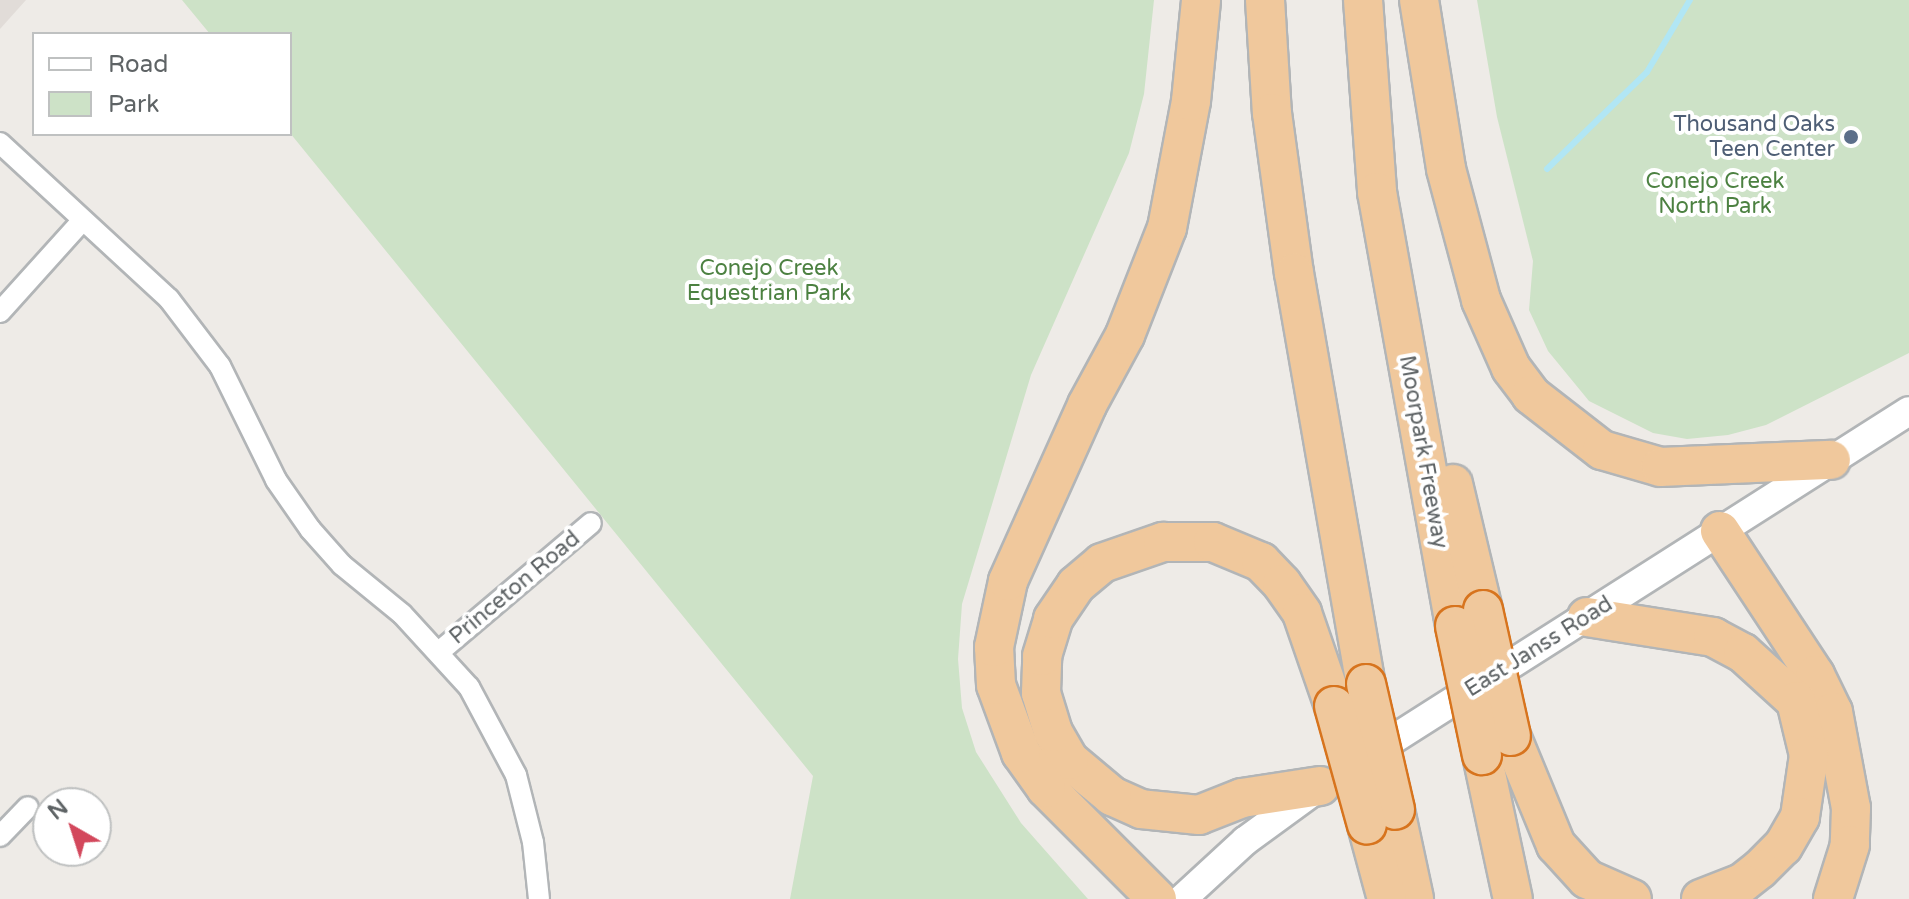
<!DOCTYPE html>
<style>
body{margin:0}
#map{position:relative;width:1909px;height:899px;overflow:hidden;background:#eeebe7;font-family:"Varela Round",sans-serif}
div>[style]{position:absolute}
.education>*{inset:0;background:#e1dcd8}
.green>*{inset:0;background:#cde2c7}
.stream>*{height:6px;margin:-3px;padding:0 3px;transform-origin:3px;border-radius:3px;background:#b1e6f4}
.roads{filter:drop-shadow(2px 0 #b2b5b7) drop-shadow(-2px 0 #b2b5b7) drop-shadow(0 2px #b2b5b7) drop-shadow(0 -2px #b2b5b7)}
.minor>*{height:20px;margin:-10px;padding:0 10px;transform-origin:10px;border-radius:10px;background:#fff}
.secondary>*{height:28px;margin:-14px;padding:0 14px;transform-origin:14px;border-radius:14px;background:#fff}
.motorway>*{height:38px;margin:-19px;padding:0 19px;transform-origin:19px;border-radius:19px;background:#f0c89c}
.bridges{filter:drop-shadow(2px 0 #d7741e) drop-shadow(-2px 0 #d7741e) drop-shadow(0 2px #d7741e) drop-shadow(0 -2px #d7741e)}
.motorway-bridge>*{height:38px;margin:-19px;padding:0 19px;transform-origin:19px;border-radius:19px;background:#f0c89c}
.dots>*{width:22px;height:22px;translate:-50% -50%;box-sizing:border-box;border:4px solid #fff;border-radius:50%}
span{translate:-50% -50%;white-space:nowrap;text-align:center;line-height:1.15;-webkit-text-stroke:8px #fff;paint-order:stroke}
.service-label{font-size:22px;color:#4e5e75}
.right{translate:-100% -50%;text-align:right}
.park-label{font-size:22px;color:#4c8141}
.street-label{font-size:22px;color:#5e6365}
.legend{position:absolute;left:32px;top:32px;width:260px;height:104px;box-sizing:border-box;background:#fff;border:2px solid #bfc1c1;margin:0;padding:10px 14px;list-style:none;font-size:24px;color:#5e6365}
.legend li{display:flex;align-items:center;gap:16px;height:40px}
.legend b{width:40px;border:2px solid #bfc1c1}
.north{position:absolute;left:32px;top:787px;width:80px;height:80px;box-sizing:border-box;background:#fff;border:2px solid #bfc1c1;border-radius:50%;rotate:321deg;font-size:22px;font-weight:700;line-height:32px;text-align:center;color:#5e6365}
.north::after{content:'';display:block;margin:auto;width:28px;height:36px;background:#d3485c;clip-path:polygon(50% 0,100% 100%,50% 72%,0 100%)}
</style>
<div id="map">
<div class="education">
<div style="clip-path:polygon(0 0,26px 0,0 29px)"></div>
</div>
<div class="green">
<div style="clip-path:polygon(182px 0,1154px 0,1144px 94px,1129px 153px,1031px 375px,962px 604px,958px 659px,962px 708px,976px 752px,1021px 823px,1088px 899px,790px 899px,813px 776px,290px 133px,290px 34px,210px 34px)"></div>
<div style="clip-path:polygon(1477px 0,1909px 0,1909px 353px,1766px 425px,1728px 435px,1687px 439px,1653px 433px,1589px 401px,1548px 351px,1529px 310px,1533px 261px,1497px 117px)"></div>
</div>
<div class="stream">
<div style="left:1547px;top:169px;width:139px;rotate:-44.1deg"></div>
<div style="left:1647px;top:72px;width:84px;rotate:-59.2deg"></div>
</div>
<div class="roads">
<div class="minor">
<div style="left:0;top:143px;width:230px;rotate:42.7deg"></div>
<div style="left:169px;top:299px;width:84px;rotate:52.7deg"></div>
<div style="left:220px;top:366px;width:127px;rotate:63.8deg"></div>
<div style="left:276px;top:480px;width:60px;rotate:55.2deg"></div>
<div style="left:310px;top:529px;width:48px;rotate:48.4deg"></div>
<div style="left:342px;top:565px;width:77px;rotate:39.2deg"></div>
<div style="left:402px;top:614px;width:99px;rotate:47.5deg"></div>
<div style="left:469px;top:687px;width:100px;rotate:61.9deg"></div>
<div style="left:516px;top:775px;width:69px;rotate:75.8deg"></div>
<div style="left:533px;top:842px;width:57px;rotate:84deg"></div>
<div style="left:0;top:312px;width:122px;rotate:-48deg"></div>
<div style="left:439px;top:652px;width:199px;rotate:-40.3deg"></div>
<div style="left:0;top:836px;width:40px;rotate:-46deg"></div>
</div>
<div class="secondary">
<div style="left:1367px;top:756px;width:642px;rotate:-32.48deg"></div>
<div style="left:1182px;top:899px;width:86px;rotate:-42.6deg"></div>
<div style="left:1245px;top:841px;width:87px;rotate:-36.1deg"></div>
</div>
<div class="motorway">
<div style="left:1265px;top:0;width:113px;rotate:86.5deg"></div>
<div style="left:1272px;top:113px;width:162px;rotate:82.2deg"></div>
<div style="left:1294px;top:273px;width:417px;rotate:80.1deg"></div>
<div style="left:1363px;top:0;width:193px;rotate:85.8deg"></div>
<div style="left:1377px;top:192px;width:441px;rotate:79.8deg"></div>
<div style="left:1419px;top:0;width:171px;rotate:80.9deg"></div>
<div style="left:1446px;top:169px;width:136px;rotate:75deg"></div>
<div style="left:1481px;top:300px;width:74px;rotate:66.2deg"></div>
<div style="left:1511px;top:368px;width:34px;rotate:53deg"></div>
<div style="left:1531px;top:395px;width:90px;rotate:37.8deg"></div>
<div style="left:1602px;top:450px;width:61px;rotate:16.1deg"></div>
<div style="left:1661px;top:467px;width:170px;rotate:-2.4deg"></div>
<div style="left:1453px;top:484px;width:130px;rotate:76.6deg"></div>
<div style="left:1720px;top:531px;width:173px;rotate:56.6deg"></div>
<div style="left:1815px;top:675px;width:41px;rotate:64.1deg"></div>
<div style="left:1833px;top:712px;width:98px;rotate:79.4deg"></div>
<div style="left:1851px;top:808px;width:37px;rotate:92deg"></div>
<div style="left:1850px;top:845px;width:57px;rotate:107.5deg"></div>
<div style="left:1587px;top:617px;width:128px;rotate:9deg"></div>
<div style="left:1713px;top:637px;width:34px;rotate:28deg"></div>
<div style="left:1743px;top:653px;width:72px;rotate:42.2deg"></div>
<div style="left:1796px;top:701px;width:56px;rotate:76.5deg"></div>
<div style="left:1809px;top:755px;width:63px;rotate:98.3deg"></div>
<div style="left:1800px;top:817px;width:34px;rotate:120deg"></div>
<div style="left:1783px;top:846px;width:33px;rotate:135deg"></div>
<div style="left:1760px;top:869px;width:23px;rotate:142deg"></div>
<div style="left:1742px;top:883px;width:44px;rotate:158.7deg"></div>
<div style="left:1511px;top:736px;width:118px;rotate:67.6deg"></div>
<div style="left:1556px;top:845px;width:46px;rotate:47.6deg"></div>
<div style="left:1587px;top:879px;width:49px;rotate:24deg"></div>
<div style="left:1482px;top:755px;width:147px;rotate:77.9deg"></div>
<div style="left:1320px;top:786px;width:79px;rotate:171.3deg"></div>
<div style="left:1242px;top:798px;width:46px;rotate:158.4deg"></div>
<div style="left:1199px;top:815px;width:58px;rotate:-174.1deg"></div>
<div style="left:1141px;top:809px;width:32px;rotate:-156deg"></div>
<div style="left:1112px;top:796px;width:56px;rotate:-140.1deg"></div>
<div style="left:1069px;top:760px;width:32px;rotate:-120deg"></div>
<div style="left:1053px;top:732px;width:41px;rotate:-107.1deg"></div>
<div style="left:1041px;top:693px;width:37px;rotate:-88deg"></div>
<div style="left:1042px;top:656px;width:39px;rotate:-73deg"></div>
<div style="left:1053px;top:619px;width:41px;rotate:-55.9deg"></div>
<div style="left:1076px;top:585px;width:34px;rotate:-40deg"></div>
<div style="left:1102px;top:563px;width:65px;rotate:-19deg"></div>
<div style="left:1163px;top:542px;width:50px"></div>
<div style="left:1213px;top:542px;width:52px;rotate:22.6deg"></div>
<div style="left:1261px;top:562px;width:30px;rotate:46deg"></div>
<div style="left:1282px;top:584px;width:35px;rotate:55deg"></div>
<div style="left:1302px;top:613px;width:98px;rotate:71deg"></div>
<div style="left:1395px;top:810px;width:91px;rotate:77.9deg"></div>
<div style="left:1367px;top:825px;width:77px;rotate:74.9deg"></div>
<div style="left:1157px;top:899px;width:157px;rotate:-135deg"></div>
<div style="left:1046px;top:788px;width:43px;rotate:-125.5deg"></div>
<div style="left:1021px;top:753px;width:72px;rotate:-110.2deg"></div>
<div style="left:996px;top:685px;width:38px;rotate:-93deg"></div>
<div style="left:994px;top:647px;width:67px;rotate:-78deg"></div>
<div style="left:1008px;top:581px;width:193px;rotate:-65.8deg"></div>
<div style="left:1087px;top:405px;width:80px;rotate:-61.5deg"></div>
<div style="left:1125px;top:335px;width:115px;rotate:-68.6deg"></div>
<div style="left:1167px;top:228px;width:129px;rotate:-79.3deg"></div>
<div style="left:1191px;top:101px;width:101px;rotate:-84.3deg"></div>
</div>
</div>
<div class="bridges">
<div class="motorway-bridge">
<div style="left:1483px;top:610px;width:129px;rotate:77.5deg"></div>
<div style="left:1455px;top:626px;width:132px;rotate:78.2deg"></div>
<div style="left:1366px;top:684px;width:129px;rotate:77deg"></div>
<div style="left:1334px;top:706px;width:123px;rotate:74.5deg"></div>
</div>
</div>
<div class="dots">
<div style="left:1851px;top:137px;background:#5c6f8a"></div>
</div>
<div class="service-label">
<span class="right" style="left:1835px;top:137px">Thousand Oaks<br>Teen Center</span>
</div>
<div class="park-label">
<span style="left:1715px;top:194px">Conejo Creek<br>North Park</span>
<span style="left:769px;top:281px">Conejo Creek<br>Equestrian Park</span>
</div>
<div class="street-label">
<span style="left:1423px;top:452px;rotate:80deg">Moorpark Freeway</span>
<span style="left:515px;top:588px;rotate:-40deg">Princeton Road</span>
<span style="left:1539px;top:647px;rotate:-32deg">East Janss Road</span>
</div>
<ul class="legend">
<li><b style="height:10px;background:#fff"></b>Road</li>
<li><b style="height:22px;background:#cde2c7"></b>Park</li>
</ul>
<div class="north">N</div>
</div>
